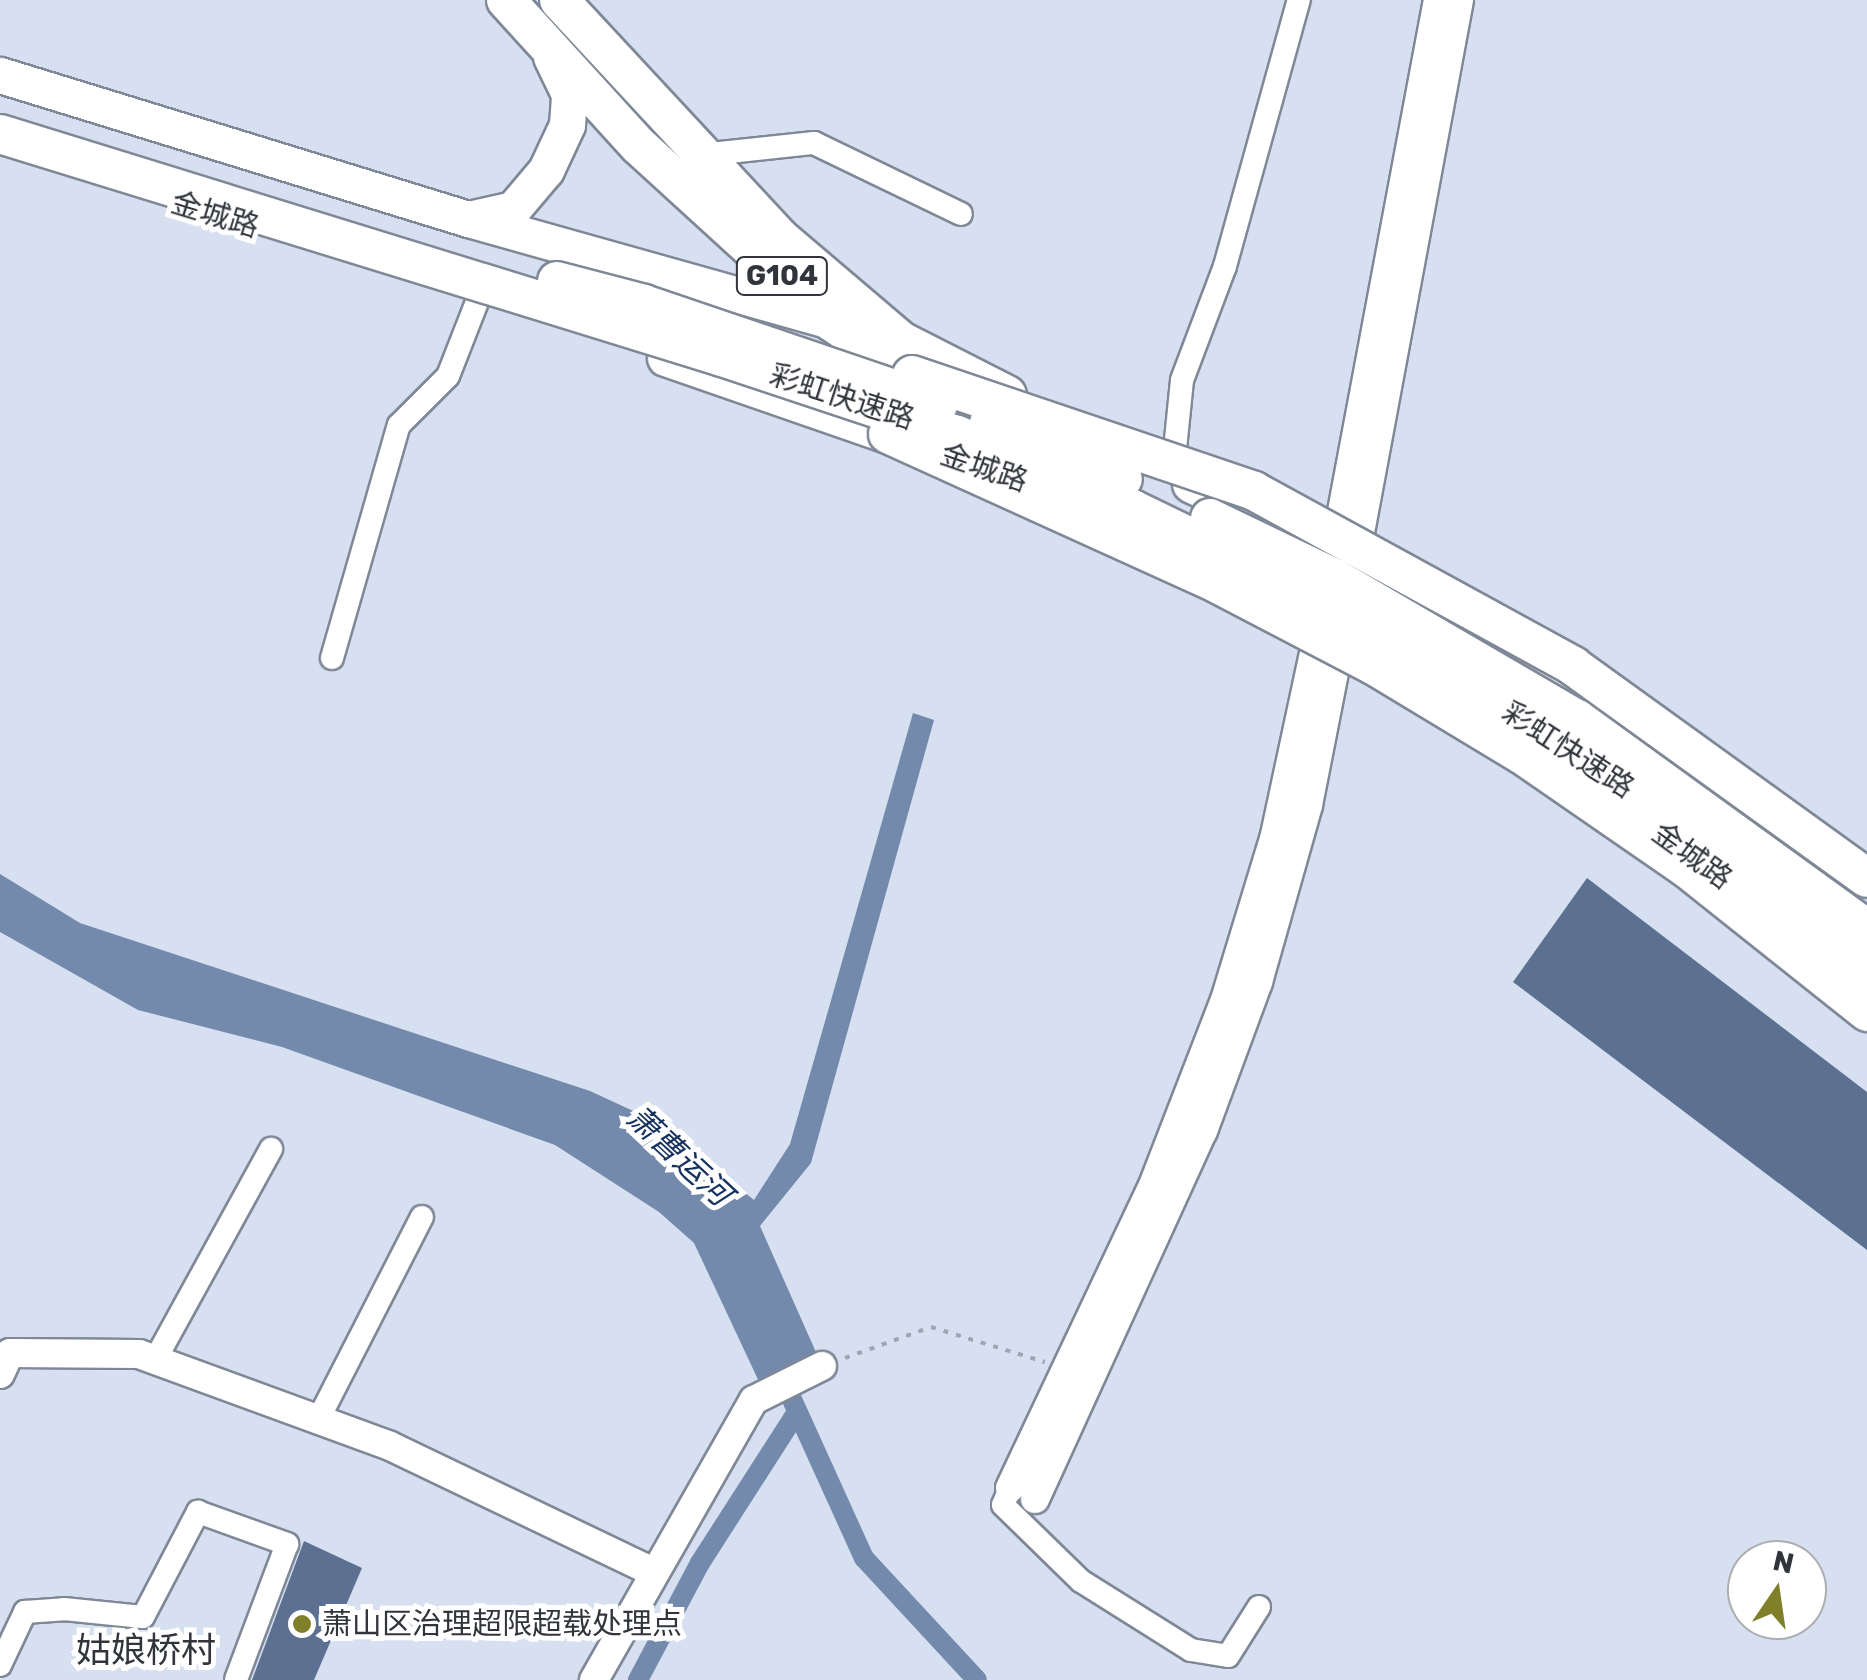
<!DOCTYPE html>
<meta charset="utf-8">
<style>
body{margin:0}
#map{position:relative;width:1867px;height:1680px;overflow:hidden;background:#d6e0f0;font-family:Rubik,"Noto Sans SC",sans-serif}
div>[style]{position:absolute}
.water>*{inset:0;background:#748aac}
.canal>*{height:20px;margin:-10px;padding:0 10px;transform-origin:10px;border-radius:10px;background:#748aac}
.building>*{inset:0;background:#5c7192}
.path>*{height:4px;margin-top:-2px;transform-origin:0;background:repeating-linear-gradient(90deg,#9ea6b3 0 5px,transparent 0 13px)}
.roads{filter:drop-shadow(2px 0 #7f8896) drop-shadow(-2px 0 #7f8896) drop-shadow(0 2px #7f8896) drop-shadow(0 -2px #7f8896)}
.minor>*{height:22px;margin:-11px;padding:0 11px;transform-origin:11px;border-radius:11px;background:#fff}
.tertiary>*{height:28px;margin:-14px;padding:0 14px;transform-origin:14px;border-radius:14px;background:#fff}
.primary>*{height:35px;margin:-17.5px;padding:0 17.5px;transform-origin:17.5px;border-radius:17.5px;background:#fff}
.trunk>*{height:38px;margin:-19px;padding:0 19px;transform-origin:19px;border-radius:19px;background:#fff}
.bridges{filter:drop-shadow(2px 0 #7f8896) drop-shadow(-2px 0 #7f8896) drop-shadow(0 2px #7f8896) drop-shadow(0 -2px #7f8896)}
.trunk-bridge>*{height:38px;margin:-19px;padding:0 19px;transform-origin:19px;border-radius:19px;background:#fff}
.dots>*{width:28px;height:28px;translate:-50% -50%;box-sizing:border-box;border:5px solid #fff;border-radius:50%}
span{translate:-50% -50%;white-space:nowrap;text-align:center;line-height:1.15;-webkit-text-stroke:10px #fff;paint-order:stroke}
.shield-label span{padding:2px 8px;background:#fff;border:2px solid;border-radius:8px;-webkit-text-stroke-width:0}
.shield-label{font-size:28px;color:#31353b;font-weight:700}
.street-label{font-size:30px;color:#31353b}
.poi-label{font-size:30px;color:#31353b}
.left{translate:0 -50%;text-align:left}
.water-label{font-size:32px;color:#17325f;font-style:italic}
.quarter-label{font-size:35px;color:#31353b}
.north{position:absolute;left:1727px;top:1540px;width:100px;height:100px;box-sizing:border-box;background:#fff;border:2px solid #adaeb1;border-radius:50%;rotate:13deg;font-size:28px;font-weight:700;line-height:40px;text-align:center;color:#31353b}
.north::after{content:'';display:block;margin:auto;width:35px;height:45px;background:#7f8029;clip-path:polygon(50% 0,100% 100%,50% 72%,0 100%)}
</style>
<div id="map">
<div class="water">
<div style="clip-path:polygon(913px 713px,934px 720px,811px 1163px,760px 1226px,819px 1359px,762px 1388px,694px 1243px,659px 1212px,555px 1145px,282px 1047px,138px 1010px,0 932px,0 874px,80px 923px,590px 1091px,657px 1122px,754px 1200px,790px 1144px)"></div>
</div>
<div class="canal">
<div style="left:780px;top:1373px;width:203px;rotate:65.6deg"></div>
<div style="left:864px;top:1558px;width:166px;rotate:47.2deg"></div>
<div style="left:638px;top:1680px;width:132px;rotate:-62.1deg"></div>
<div style="left:700px;top:1563px;width:179px;rotate:-57.3deg"></div>
</div>
<div class="building">
<div style="clip-path:polygon(1587px 878px,1867px 1092px,1867px 1250px,1513px 982px)"></div>
<div style="clip-path:polygon(304px 1541px,362px 1568px,314px 1680px,252px 1680px)"></div>
</div>
<div class="path">
<div style="left:845px;top:1358px;width:91px;rotate:-19.8deg"></div>
<div style="left:931px;top:1327px;width:119px;rotate:17.1deg"></div>
</div>
<div class="roads">
<div class="minor">
<div style="left:701px;top:155px;width:114px;rotate:-6.1deg"></div>
<div style="left:814px;top:143px;width:163px;rotate:25.8deg"></div>
<div style="left:1174px;top:459px;width:79px;rotate:-84.2deg"></div>
<div style="left:1182px;top:380px;width:122px;rotate:-69.3deg"></div>
<div style="left:1225px;top:266px;width:276px;rotate:-74.5deg"></div>
<div style="left:332px;top:658px;width:242px;rotate:-74deg"></div>
<div style="left:399px;top:425px;width:69px;rotate:-45deg"></div>
<div style="left:448px;top:376px;width:85px;rotate:-68.6deg"></div>
<div style="left:155px;top:1360px;width:241px;rotate:-61.2deg"></div>
<div style="left:318px;top:1420px;width:228px;rotate:-62.9deg"></div>
<div style="left:1010px;top:1488px;width:18px;rotate:112deg"></div>
<div style="left:1003px;top:1505px;width:109px;rotate:44.3deg"></div>
<div style="left:1081px;top:1581px;width:130px;rotate:32.1deg"></div>
<div style="left:1191px;top:1650px;width:37px;rotate:9deg"></div>
<div style="left:1228px;top:1656px;width:58px;rotate:-57.7deg"></div>
<div style="left:0;top:1665px;width:59px;rotate:-64.7deg"></div>
<div style="left:25px;top:1612px;width:39px;rotate:-4deg"></div>
<div style="left:64px;top:1609px;width:79px;rotate:5.8deg"></div>
<div style="left:143px;top:1617px;width:119px;rotate:-62.4deg"></div>
<div style="left:198px;top:1512px;width:95px;rotate:19.8deg"></div>
<div style="left:287px;top:1544px;width:145px;rotate:110.6deg"></div>
</div>
<div class="tertiary">
<div style="left:1334px;top:554px;width:564px;rotate:-79.37deg"></div>
<div style="left:1354px;top:565px;width:575px;rotate:-79.47deg"></div>
<div style="left:0;top:1374px;width:23px;rotate:-65deg"></div>
<div style="left:10px;top:1353px;width:129px;rotate:0.4deg"></div>
<div style="left:139px;top:1354px;width:267px;rotate:20.1deg"></div>
<div style="left:390px;top:1446px;width:292px;rotate:25.6deg"></div>
<div style="left:1010px;top:1488px;width:332px;rotate:-64.7deg"></div>
<div style="left:1152px;top:1188px;width:202px;rotate:-68.8deg"></div>
<div style="left:1225px;top:1000px;width:172px;rotate:-73.1deg"></div>
<div style="left:1275px;top:835px;width:219px;rotate:-77.9deg"></div>
<div style="left:1035px;top:1499px;width:405px;rotate:-65.5deg"></div>
<div style="left:1203px;top:1131px;width:159px;rotate:-69.7deg"></div>
<div style="left:1258px;top:982px;width:184px;rotate:-74.2deg"></div>
<div style="left:1308px;top:805px;width:176px;rotate:-78.9deg"></div>
<div style="left:594px;top:1680px;width:322px;rotate:-60.3deg"></div>
<div style="left:754px;top:1400px;width:76px;rotate:-26.6deg"></div>
</div>
<div class="primary">
<div style="left:0;top:75px;width:490px;rotate:17.1deg"></div>
<div style="left:468px;top:219px;width:383px;rotate:15.7deg"></div>
<div style="left:468px;top:219px;width:46px;rotate:-12.5deg"></div>
<div style="left:513px;top:209px;width:51px;rotate:-49.8deg"></div>
<div style="left:546px;top:170px;width:50px;rotate:-65deg"></div>
<div style="left:567px;top:125px;width:31px;rotate:-86deg"></div>
<div style="left:569px;top:94px;width:41px;rotate:-115.9deg"></div>
<div style="left:665px;top:358px;width:262px;rotate:19.1deg"></div>
</div>
<div class="trunk">
<div style="left:506px;top:0;width:197px;rotate:47.7deg"></div>
<div style="left:639px;top:146px;width:261px;rotate:42.4deg"></div>
<div style="left:832px;top:322px;width:218px;rotate:34.9deg"></div>
<div style="left:559px;top:0;width:325px;rotate:47.1deg"></div>
<div style="left:780px;top:238px;width:159px;rotate:40.4deg"></div>
<div style="left:901px;top:341px;width:119px;rotate:27deg"></div>
<div style="left:1192px;top:484px;width:124px;rotate:24.7deg"></div>
<div style="left:1401px;top:590px;width:276px;rotate:32deg"></div>
<div style="left:1635px;top:736px;width:194px;rotate:36.4deg"></div>
</div>
</div>
<div class="bridges">
<div class="trunk-bridge">
<div style="left:0;top:134px;width:756px;rotate:17.16deg"></div>
<div style="left:722px;top:357px;width:248px;rotate:18.4deg"></div>
<div style="left:957px;top:435px;width:190px;rotate:22.9deg"></div>
<div style="left:1132px;top:509px;width:179px;rotate:25.8deg"></div>
<div style="left:1293px;top:587px;width:313px;rotate:29.9deg"></div>
<div style="left:1564px;top:743px;width:154px;rotate:34.9deg"></div>
<div style="left:1690px;top:831px;width:226px;rotate:38.5deg"></div>
<div style="left:557px;top:281px;width:90px;rotate:14.8deg"></div>
<div style="left:644px;top:304px;width:311px;rotate:18.8deg"></div>
<div style="left:912px;top:375px;width:361px;rotate:18.7deg"></div>
<div style="left:1254px;top:491px;width:364px;rotate:28.7deg"></div>
<div style="left:1573px;top:666px;width:362px;rotate:35.8deg"></div>
<div style="left:989px;top:423px;width:145px;rotate:22.7deg"></div>
<div style="left:888px;top:434px;width:351px;rotate:24.4deg"></div>
<div style="left:1208px;top:579px;width:188px;rotate:27.5deg"></div>
<div style="left:1375px;top:666px;width:170px;rotate:31.1deg"></div>
<div style="left:1521px;top:754px;width:199px;rotate:34.6deg"></div>
<div style="left:1685px;top:867px;width:233px;rotate:38.5deg"></div>
<div style="left:1210px;top:518px;width:140px;rotate:25.8deg"></div>
<div style="left:1336px;top:579px;width:279px;rotate:30.2deg"></div>
<div style="left:1577px;top:719px;width:358px;rotate:35.9deg"></div>
</div>
</div>
<div class="dots">
<div style="left:302px;top:1624px;background:#7f8029"></div>
</div>
<div class="shield-label">
<span style="left:782px;top:276px">G104</span>
</div>
<div class="street-label">
<span style="left:215px;top:215px;rotate:17deg">金城路</span>
<span style="left:842px;top:397px;rotate:18deg">彩虹快速路</span>
<span style="left:984px;top:468px;rotate:19deg">金城路</span>
<span style="left:1568px;top:750px;rotate:33deg">彩虹快速路</span>
<span style="left:1692px;top:856px;rotate:36deg">金城路</span>
</div>
<div class="poi-label">
<span class="left" style="left:322px;top:1624px">萧山区治理超限超载处理点</span>
</div>
<div class="water-label">
<span style="left:679px;top:1156px;rotate:43deg">萧曹运河</span>
</div>
<div class="quarter-label">
<span style="left:146px;top:1650px">姑娘桥村</span>
</div>
<div class="north">N</div>
</div>
